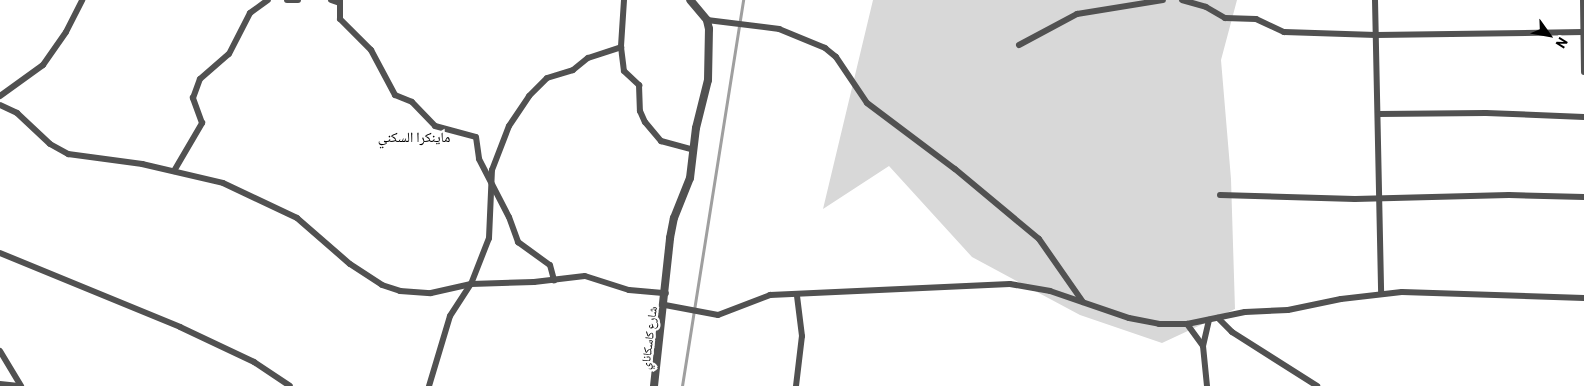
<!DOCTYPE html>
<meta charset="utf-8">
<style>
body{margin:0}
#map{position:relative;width:1584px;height:386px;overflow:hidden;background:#fff;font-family:Barlow,"Noto Naskh Arabic",sans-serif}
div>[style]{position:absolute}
.green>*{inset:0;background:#d8d8d8}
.stream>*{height:2.5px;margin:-1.25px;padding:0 1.25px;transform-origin:1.25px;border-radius:1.25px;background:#9f9f9f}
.minor>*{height:6px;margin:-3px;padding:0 3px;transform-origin:3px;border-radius:3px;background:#515151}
.tertiary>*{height:8px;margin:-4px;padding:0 4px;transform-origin:4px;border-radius:4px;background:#515151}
span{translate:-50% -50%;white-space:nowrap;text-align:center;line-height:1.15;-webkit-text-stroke:4.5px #fff;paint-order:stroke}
.street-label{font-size:12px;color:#000}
.neighbourhood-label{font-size:14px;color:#000}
.north{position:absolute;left:1524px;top:10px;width:50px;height:50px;-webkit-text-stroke:4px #fff;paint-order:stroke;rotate:122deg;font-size:14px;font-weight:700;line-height:20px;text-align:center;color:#000}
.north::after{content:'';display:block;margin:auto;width:18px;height:22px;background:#000;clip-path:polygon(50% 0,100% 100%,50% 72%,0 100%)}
</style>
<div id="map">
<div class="green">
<div style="clip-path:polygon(873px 0,1237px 0,1221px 60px,1231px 179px,1235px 309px,1162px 343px,1080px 315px,972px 257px,889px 166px,823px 209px)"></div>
</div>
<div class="stream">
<div style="left:682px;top:386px;width:391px;rotate:-81deg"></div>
</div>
<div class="minor">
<div style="left:287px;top:0;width:11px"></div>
<div style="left:331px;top:0;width:9px;rotate:18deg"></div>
<div style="left:340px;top:0;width:19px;rotate:90deg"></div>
<div style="left:340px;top:19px;width:44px;rotate:45deg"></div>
<div style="left:371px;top:50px;width:51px;rotate:61.9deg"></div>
<div style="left:395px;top:95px;width:18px;rotate:22deg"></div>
<div style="left:412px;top:102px;width:33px;rotate:46deg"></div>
<div style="left:435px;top:126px;width:42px;rotate:15deg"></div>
<div style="left:476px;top:137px;width:22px;rotate:82deg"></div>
<div style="left:479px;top:159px;width:65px;rotate:62.7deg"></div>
<div style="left:509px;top:217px;width:27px;rotate:70deg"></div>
<div style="left:518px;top:242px;width:39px;rotate:36deg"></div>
<div style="left:550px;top:265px;width:16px;rotate:75deg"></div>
<div style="left:624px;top:0;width:47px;rotate:93.7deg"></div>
<div style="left:621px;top:47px;width:24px;rotate:83deg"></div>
<div style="left:624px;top:71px;width:21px;rotate:43deg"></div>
<div style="left:639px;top:85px;width:26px;rotate:88deg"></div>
<div style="left:640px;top:111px;width:12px;rotate:66deg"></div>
<div style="left:645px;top:122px;width:25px;rotate:50deg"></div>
<div style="left:661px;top:141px;width:34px;rotate:15deg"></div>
<div style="left:1182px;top:0;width:25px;rotate:16deg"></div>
<div style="left:1206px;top:7px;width:22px;rotate:30deg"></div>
<div style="left:1225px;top:18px;width:31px;rotate:2deg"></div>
<div style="left:1256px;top:19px;width:31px;rotate:25deg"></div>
<div style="left:1284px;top:32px;width:92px;rotate:1.9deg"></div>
<div style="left:1376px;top:35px;width:207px;rotate:-0.8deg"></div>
<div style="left:1375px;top:0;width:294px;rotate:88.8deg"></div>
<div style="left:1583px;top:0;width:72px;rotate:89.2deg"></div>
<div style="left:707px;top:20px;width:73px;rotate:7.1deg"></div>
<div style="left:779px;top:29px;width:50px;rotate:22.4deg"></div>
<div style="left:825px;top:48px;width:14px;rotate:39deg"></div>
<div style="left:836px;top:57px;width:55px;rotate:56deg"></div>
<div style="left:867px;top:103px;width:110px;rotate:36.9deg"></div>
<div style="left:955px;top:169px;width:109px;rotate:39.8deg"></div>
<div style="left:1039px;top:239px;width:77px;rotate:55.1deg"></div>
<div style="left:1019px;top:45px;width:66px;rotate:-28.1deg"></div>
<div style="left:1077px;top:14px;width:87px;rotate:-9.2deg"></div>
<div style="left:0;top:96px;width:53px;rotate:-35.8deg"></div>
<div style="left:43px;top:65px;width:40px;rotate:-55.1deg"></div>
<div style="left:66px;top:32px;width:36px;rotate:-63deg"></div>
<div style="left:0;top:105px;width:19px;rotate:25deg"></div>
<div style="left:17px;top:113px;width:45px;rotate:43.2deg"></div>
<div style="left:50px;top:144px;width:21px;rotate:29deg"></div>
<div style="left:68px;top:154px;width:75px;rotate:7.7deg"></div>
<div style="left:142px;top:164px;width:83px;rotate:13.2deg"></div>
<div style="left:223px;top:183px;width:82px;rotate:25.3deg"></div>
<div style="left:297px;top:218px;width:70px;rotate:41deg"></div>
<div style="left:350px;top:264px;width:38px;rotate:33deg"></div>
<div style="left:382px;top:285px;width:19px;rotate:18deg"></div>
<div style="left:400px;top:291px;width:31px;rotate:4deg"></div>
<div style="left:431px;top:293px;width:41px;rotate:-12.7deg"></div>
<div style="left:471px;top:284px;width:63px;rotate:-1.8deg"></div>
<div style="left:534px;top:282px;width:51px;rotate:-6.7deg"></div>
<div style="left:585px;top:276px;width:46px;rotate:17.7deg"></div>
<div style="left:629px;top:290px;width:37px;rotate:5deg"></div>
<div style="left:1378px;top:114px;width:108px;rotate:-0.5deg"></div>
<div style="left:1486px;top:113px;width:98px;rotate:2.3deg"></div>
<div style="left:174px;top:171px;width:56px;rotate:-59.7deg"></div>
<div style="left:202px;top:123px;width:27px;rotate:-110deg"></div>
<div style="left:193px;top:98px;width:20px;rotate:-70deg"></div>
<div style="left:200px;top:79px;width:38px;rotate:-41deg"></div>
<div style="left:229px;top:54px;width:46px;rotate:-62.9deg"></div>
<div style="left:250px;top:13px;width:22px;rotate:-36deg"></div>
<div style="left:1220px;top:195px;width:135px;rotate:1.7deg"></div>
<div style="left:1355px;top:199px;width:154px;rotate:-1.5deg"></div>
<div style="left:1509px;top:195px;width:75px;rotate:1.5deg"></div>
<div style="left:0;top:253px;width:195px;rotate:22.3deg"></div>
<div style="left:180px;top:327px;width:82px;rotate:25.3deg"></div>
<div style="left:254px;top:362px;width:43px;rotate:33.7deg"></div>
<div style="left:665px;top:305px;width:54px;rotate:10.7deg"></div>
<div style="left:718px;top:315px;width:56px;rotate:-21deg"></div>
<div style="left:770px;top:295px;width:240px;rotate:-2.6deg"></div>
<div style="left:1010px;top:284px;width:41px;rotate:9.9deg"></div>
<div style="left:1050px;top:291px;width:83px;rotate:18.9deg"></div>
<div style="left:1129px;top:318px;width:31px;rotate:11deg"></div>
<div style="left:1159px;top:324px;width:28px"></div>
<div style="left:1187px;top:324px;width:59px;rotate:-11.7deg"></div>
<div style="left:1245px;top:312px;width:43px;rotate:-2.7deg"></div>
<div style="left:1288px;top:310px;width:54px;rotate:-11.7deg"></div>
<div style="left:1341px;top:299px;width:61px;rotate:-6.5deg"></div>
<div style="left:1402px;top:292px;width:182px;rotate:1.9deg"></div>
<div style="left:1218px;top:318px;width:20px;rotate:45deg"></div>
<div style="left:1232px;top:332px;width:101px;rotate:32.4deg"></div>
<div style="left:1187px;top:324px;width:27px;rotate:54deg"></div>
<div style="left:0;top:351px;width:41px;rotate:59deg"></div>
<div style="left:0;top:384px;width:19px;rotate:6deg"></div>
<div style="left:429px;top:386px;width:73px;rotate:-73.3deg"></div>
<div style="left:450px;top:316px;width:38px;rotate:-57deg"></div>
<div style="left:471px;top:284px;width:49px;rotate:-68.6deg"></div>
<div style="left:489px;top:238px;width:68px;rotate:-87.5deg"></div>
<div style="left:492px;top:170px;width:47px;rotate:-68.9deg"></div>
<div style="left:509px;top:126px;width:36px;rotate:-56deg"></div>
<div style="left:529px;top:96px;width:25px;rotate:-45deg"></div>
<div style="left:547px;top:78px;width:27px;rotate:-17deg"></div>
<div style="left:573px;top:70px;width:19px;rotate:-39deg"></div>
<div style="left:588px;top:58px;width:35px;rotate:-18deg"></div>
<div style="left:796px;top:386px;width:50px;rotate:-83.2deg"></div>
<div style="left:802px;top:336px;width:40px;rotate:-97.1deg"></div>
<div style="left:1207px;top:386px;width:40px;rotate:-95.7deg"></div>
<div style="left:1203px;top:346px;width:27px;rotate:-77deg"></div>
</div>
<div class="tertiary">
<div style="left:654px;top:386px;width:149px;rotate:-83.8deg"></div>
<div style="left:670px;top:238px;width:20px;rotate:-79deg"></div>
<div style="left:674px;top:218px;width:43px;rotate:-68.2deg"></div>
<div style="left:690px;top:178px;width:50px;rotate:-83.2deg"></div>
<div style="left:696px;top:128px;width:49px;rotate:-76deg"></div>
<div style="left:708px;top:80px;width:51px;rotate:-88.9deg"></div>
<div style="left:709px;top:29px;width:9px;rotate:-103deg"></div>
<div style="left:707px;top:20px;width:26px;rotate:-130deg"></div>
</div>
<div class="street-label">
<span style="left:649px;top:338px;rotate:-83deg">شارع كاسكاناي</span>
</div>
<div class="neighbourhood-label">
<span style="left:414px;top:137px">ماينكرا السكني</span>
</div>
<div class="north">N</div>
</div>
